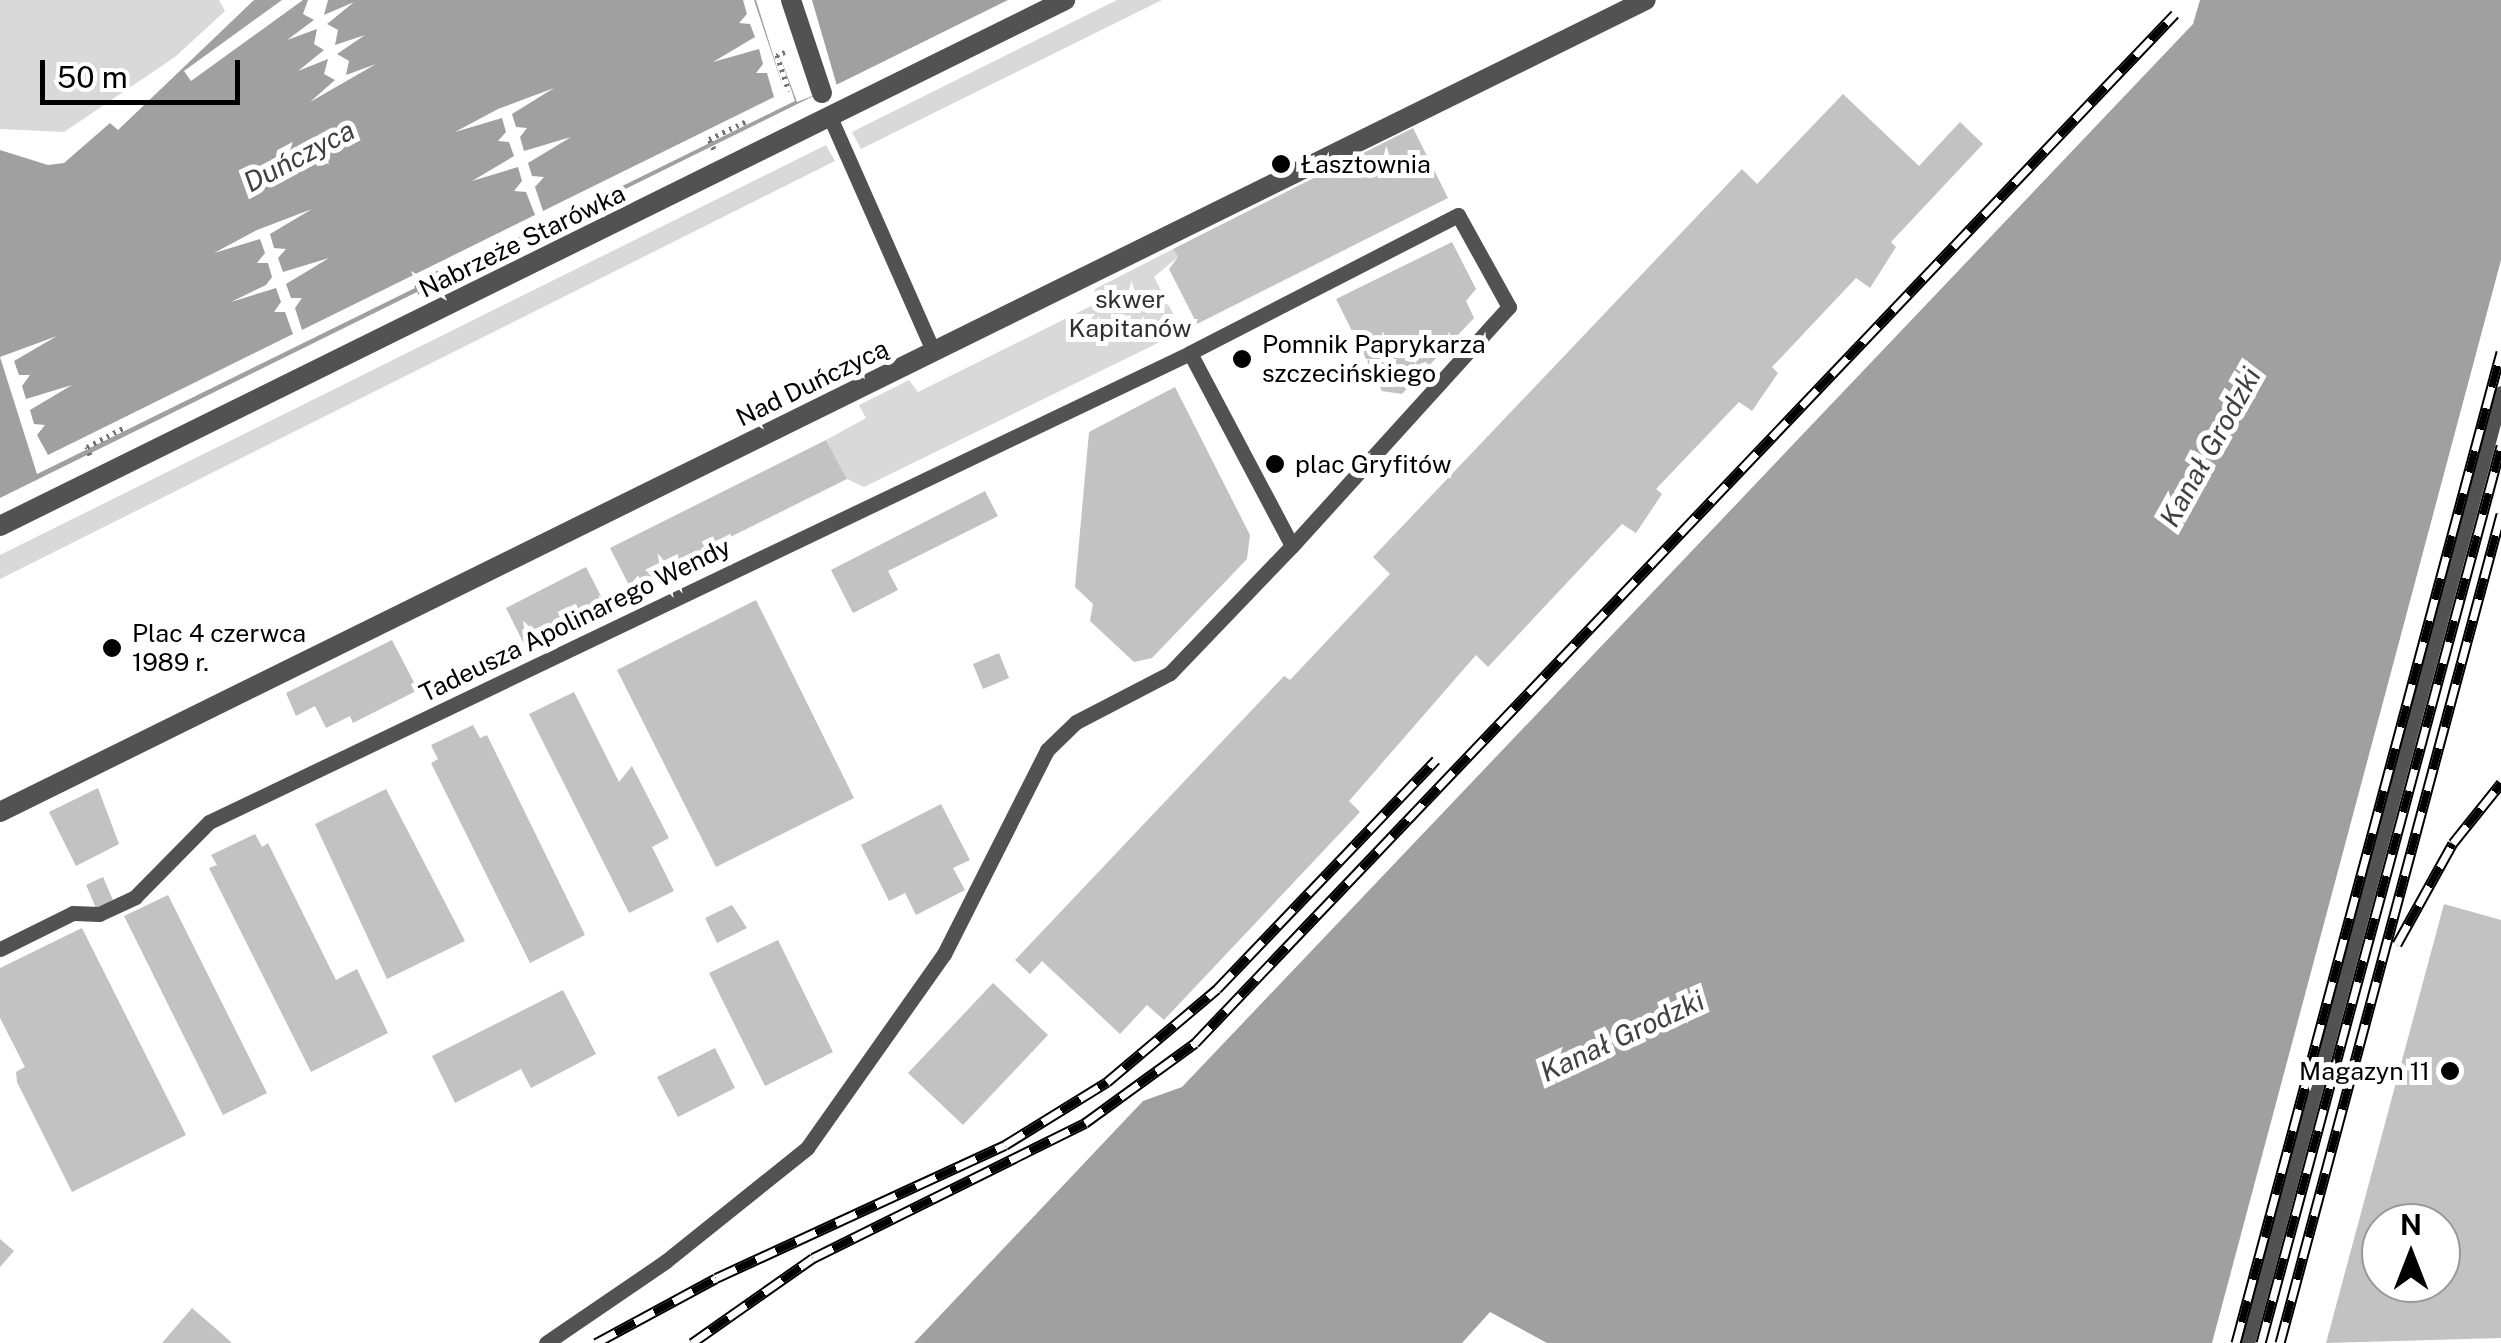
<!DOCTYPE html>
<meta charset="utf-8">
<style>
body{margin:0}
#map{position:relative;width:2501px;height:1343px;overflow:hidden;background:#fff;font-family:"Public Sans",sans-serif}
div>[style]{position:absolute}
.green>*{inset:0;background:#d9d9d9}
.water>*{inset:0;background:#a0a0a0}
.pier>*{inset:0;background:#fff}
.building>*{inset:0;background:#c2c2c2}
.path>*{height:5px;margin-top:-2.5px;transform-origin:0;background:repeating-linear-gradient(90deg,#747474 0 2.5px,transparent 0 7.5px)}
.service>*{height:15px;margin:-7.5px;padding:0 7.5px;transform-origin:7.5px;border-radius:7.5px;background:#525252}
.pedestrian>*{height:20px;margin:-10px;padding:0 10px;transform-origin:10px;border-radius:10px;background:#525252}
.minor>*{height:20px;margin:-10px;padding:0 10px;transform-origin:10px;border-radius:10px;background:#525252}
.rail>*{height:11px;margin-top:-5.5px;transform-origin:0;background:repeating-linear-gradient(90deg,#fff 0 22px,#000 0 44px);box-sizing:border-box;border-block:2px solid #000}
.pedestrian-bridge>*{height:20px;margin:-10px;padding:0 10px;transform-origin:10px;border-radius:10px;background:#525252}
.dots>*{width:28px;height:28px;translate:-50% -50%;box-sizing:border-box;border:5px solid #fff;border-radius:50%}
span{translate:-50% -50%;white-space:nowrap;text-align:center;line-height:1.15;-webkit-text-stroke:10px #fff;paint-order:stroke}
.poi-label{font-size:25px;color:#000}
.left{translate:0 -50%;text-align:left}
.right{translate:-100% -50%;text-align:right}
.street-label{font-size:25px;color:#000}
.park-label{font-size:25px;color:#303030}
.water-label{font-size:28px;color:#414141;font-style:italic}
.north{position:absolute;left:2361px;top:1203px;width:100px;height:100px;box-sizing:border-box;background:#fff;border:2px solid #999;border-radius:50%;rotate:0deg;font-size:28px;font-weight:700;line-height:40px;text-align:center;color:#000}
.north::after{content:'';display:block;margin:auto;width:35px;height:45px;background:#000;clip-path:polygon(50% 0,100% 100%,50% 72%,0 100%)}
.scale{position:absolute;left:40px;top:60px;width:200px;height:45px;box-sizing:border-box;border:5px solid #000;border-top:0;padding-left:12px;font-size:30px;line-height:35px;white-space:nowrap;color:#000;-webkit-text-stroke:8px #fff;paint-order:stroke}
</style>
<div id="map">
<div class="green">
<div style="clip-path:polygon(0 0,219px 0,225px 11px,175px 57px,64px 132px,0 129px)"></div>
<div style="clip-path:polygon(1117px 0,1162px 0,861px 149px,852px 132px)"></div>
<div style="clip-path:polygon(826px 145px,835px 161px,0 579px,0 555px)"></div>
<div style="clip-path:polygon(1173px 249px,1178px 257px,1154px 277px,1175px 317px,1166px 339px,864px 487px,847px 479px,826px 440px,866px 418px,859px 405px,909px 380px,918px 392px,1093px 305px,1095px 289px)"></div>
</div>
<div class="water">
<div style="clip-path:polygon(254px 0,1008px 0,0 498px,0 150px,48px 165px,64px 163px,110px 123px,118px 130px)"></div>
<div style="clip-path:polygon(2200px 0,2501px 0,2501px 260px,2212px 1343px,1547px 1343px,1490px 1312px,1462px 1343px,914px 1343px,1143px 1101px,1182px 1087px,2193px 24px)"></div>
</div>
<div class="pier">
<div style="clip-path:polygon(282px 0,303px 0,191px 81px,184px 71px)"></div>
<div style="clip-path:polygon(308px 0,328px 0,324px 15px,354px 2px,327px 24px,338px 30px,335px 45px,365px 35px,337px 54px,349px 61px,346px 75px,376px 64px,310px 102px,335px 80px,324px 74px,328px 59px,298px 71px,324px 50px,314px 44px,317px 29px,287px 40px,314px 20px,303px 14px)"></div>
<div style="clip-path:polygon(743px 0,754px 0,785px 93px,756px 0,812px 0,837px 86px,797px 102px,780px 56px,795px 101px,37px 474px,0 357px,57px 336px,14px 361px,19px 375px,30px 375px,22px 386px,26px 399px,72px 385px,30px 410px,34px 424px,45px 425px,37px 435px,48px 455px,293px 334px,285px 312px,274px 312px,281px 302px,276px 288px,231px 302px,266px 285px,272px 277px,268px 263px,257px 263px,265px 253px,260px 239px,214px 253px,257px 230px,312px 209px,270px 234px,274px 248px,286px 249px,278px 258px,283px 272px,329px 258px,286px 284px,291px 298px,302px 298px,295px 308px,302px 330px,535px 215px,526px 192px,514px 191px,522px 181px,518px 167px,472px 181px,514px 156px,509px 142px,498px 141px,506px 132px,502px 118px,455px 132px,498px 109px,554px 88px,512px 114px,516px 127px,527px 128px,520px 137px,524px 151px,571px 137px,528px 163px,532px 176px,544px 177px,535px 187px,543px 211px,774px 97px,767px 73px,756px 73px,763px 64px,759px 49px,713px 62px,755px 37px,750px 24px,739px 23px,747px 14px)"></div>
</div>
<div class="building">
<div style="clip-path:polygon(1843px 94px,1919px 166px,1960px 122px,1983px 144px,1891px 242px,1896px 247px,1870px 288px,1856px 278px,1772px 367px,1778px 373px,1752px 411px,1739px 402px,1656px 489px,1662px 494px,1636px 533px,1622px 524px,1488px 667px,1476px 655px,1349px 801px,1360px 812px,1164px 1020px,1147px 1005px,1120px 1034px,1042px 961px,1030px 974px,1015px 960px,1284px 676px,1290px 680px,1390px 574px,1373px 557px,1742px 169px,1757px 184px)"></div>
<div style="clip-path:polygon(1413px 128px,1448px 198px,1197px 324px,1169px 269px,1178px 257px,1173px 249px)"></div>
<div style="clip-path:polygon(1452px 242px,1476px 289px,1466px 301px,1474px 318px,1402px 394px,1382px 391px,1336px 299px)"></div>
<div style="clip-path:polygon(1175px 387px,1250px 535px,1247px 559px,1152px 658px,1134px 662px,1090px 621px,1093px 604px,1075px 587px,1089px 432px)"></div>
<div style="clip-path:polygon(826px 440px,847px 479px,630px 587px,610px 548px)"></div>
<div style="clip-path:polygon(985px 491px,998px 516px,888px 571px,898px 590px,853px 613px,831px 570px)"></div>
<div style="clip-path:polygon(586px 567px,605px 604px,524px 644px,506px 608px)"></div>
<div style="clip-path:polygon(756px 600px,854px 798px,716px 867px,617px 670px)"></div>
<div style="clip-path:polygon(392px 640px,418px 690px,353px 723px,350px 716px,326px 728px,315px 706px,296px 716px,286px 693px)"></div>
<div style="clip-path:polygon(999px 653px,1009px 678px,983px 689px,973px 664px)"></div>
<div style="clip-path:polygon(574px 692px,619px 782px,632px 766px,669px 838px,652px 847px,674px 891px,629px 913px,529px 714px)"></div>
<div style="clip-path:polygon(473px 725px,480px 738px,487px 735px,585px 935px,530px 963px,431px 763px,438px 759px,431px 745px)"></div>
<div style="clip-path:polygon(98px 788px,119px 844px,76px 866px,49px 812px)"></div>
<div style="clip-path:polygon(386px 789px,465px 941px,387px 979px,315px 824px)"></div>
<div style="clip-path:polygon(941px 804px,970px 860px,953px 868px,965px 890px,916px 915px,905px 893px,889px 901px,861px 845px)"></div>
<div style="clip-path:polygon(255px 834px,262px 847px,268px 843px,336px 980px,357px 969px,388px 1033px,311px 1072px,209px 868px,217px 865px,211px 855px)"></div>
<div style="clip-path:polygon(103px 877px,113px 900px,96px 908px,86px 885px)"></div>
<div style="clip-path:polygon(168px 895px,267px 1093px,223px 1115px,124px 916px)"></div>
<div style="clip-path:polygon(evenodd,2444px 904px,2501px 920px,2501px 1338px,2326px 1343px,2444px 904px,2381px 1223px,2441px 1223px,2441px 1283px,2381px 1283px,2381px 1223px)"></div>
<div style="clip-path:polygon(732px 905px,747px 928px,717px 943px,705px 918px)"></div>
<div style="clip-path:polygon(82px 928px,186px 1135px,72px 1192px,17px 1082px,16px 1072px,25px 1067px,0 1018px,0 968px)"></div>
<div style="clip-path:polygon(778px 940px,833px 1052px,765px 1086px,709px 973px)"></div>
<div style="clip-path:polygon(993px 983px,1048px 1035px,963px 1125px,908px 1073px)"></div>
<div style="clip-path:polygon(563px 990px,596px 1054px,531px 1088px,521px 1069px,455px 1103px,432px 1056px)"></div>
<div style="clip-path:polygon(715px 1048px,735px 1088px,678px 1117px,657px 1077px)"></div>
<div style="clip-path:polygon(0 1239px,14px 1251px,0 1267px)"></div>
<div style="clip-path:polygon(192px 1308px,222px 1334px,232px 1343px,162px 1343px)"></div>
</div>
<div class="path">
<div style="left:785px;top:52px;width:9px;rotate:159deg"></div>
<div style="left:777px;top:55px;width:38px;rotate:72deg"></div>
<div style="left:714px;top:149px;width:11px;rotate:-117deg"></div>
<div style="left:709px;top:139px;width:44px;rotate:-25.4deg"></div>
<div style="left:421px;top:293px;width:11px;rotate:-117deg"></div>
<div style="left:416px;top:283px;width:43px;rotate:-24.8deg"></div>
<div style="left:90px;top:455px;width:9px;rotate:-111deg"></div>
<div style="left:87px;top:447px;width:43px;rotate:-27.8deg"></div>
</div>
<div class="service">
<div style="left:830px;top:117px;width:256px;rotate:66.2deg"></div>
<div style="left:0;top:949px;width:81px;rotate:-26.3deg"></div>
<div style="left:73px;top:913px;width:26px;rotate:2deg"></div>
<div style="left:99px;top:914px;width:40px;rotate:-25deg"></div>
<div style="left:135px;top:897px;width:105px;rotate:-45.4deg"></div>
<div style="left:209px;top:822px;width:1087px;rotate:-25.55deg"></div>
<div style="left:546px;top:1343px;width:145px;rotate:-34.3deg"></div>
<div style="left:666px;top:1261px;width:181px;rotate:-38.7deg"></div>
<div style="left:807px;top:1148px;width:237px;rotate:-54.8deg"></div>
<div style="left:944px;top:954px;width:229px;rotate:-63.2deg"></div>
<div style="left:1047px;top:750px;width:40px;rotate:-44deg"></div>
<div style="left:1076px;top:722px;width:106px;rotate:-27.5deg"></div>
<div style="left:1170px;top:673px;width:176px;rotate:-46.2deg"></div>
<div style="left:1292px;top:546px;width:323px;rotate:-47.8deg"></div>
<div style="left:1509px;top:307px;width:105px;rotate:-119deg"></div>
<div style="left:1458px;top:215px;width:301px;rotate:152.8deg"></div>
<div style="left:1190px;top:353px;width:218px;rotate:62.1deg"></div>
<div style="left:2247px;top:1343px;width:983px;rotate:-75.03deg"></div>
</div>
<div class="pedestrian">
<div style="left:0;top:526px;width:1188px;rotate:-26.28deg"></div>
</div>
<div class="minor">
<div style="left:0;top:812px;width:1835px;rotate:-26.26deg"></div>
</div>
<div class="rail">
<div style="left:2397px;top:944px;width:115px;rotate:-61deg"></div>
<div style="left:2453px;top:843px;width:77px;rotate:-51.3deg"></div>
<div style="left:596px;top:1343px;width:136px;rotate:-28.4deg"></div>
<div style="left:716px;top:1278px;width:318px;rotate:-24.7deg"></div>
<div style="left:1005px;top:1145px;width:120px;rotate:-31.7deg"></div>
<div style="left:1107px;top:1082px;width:144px;rotate:-40.2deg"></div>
<div style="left:1217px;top:989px;width:317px;rotate:-46.3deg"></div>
<div style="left:692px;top:1343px;width:148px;rotate:-35.1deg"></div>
<div style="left:813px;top:1258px;width:304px;rotate:-26.4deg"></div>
<div style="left:1085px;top:1123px;width:136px;rotate:-36deg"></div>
<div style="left:1195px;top:1043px;width:1421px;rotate:-46.4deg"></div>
<div style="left:2236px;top:1343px;width:1026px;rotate:-75.03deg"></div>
<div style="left:2261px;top:1343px;width:929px;rotate:-75.02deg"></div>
<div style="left:2280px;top:1343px;width:858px;rotate:-75.07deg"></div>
</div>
<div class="pedestrian-bridge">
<div style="left:791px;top:0;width:98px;rotate:71.6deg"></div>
</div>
<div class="dots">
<div style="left:1281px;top:164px;background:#000"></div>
<div style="left:1242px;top:359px;background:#000"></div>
<div style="left:1275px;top:464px;background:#000"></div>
<div style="left:112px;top:648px;background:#000"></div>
<div style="left:2450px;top:1071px;background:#000"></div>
</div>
<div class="poi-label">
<span class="left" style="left:1301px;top:164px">Łasztownia</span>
<span class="left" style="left:1262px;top:359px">Pomnik Paprykarza<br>szczecińskiego</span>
<span class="left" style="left:1295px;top:464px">plac Gryfitów</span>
<span class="left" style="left:132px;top:648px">Plac 4 czerwca<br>1989 r.</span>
<span class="right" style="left:2430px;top:1071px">Magazyn 11</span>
</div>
<div class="street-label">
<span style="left:522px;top:241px;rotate:-26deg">Nabrzeże Starówka</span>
<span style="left:812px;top:383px;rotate:-26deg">Nad Duńczycą</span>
<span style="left:575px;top:620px;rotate:-26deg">Tadeusza Apolinarego Wendy</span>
</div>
<div class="park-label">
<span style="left:1130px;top:314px">skwer<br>Kapitanów</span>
</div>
<div class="water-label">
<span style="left:299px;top:156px;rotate:-28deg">Duńczyca</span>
<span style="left:2210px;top:447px;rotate:-61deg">Kanał Grodzki</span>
<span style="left:1622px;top:1036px;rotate:-25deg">Kanał Grodzki</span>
</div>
<div class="north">N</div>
<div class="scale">50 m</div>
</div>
